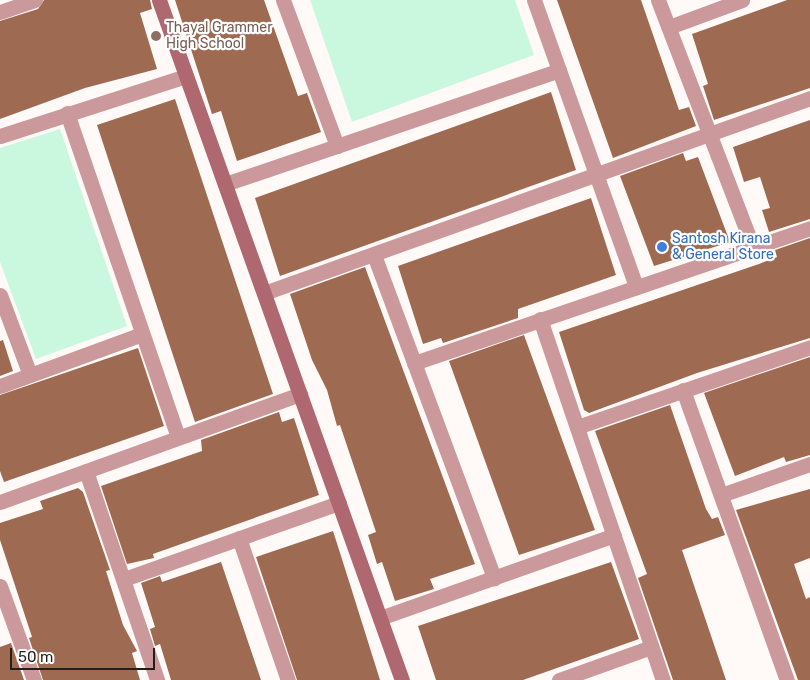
<!DOCTYPE html>
<style>
body{margin:0}
#map{position:relative;width:810px;height:680px;overflow:hidden;background:#fffaf7;font-family:Rubik,sans-serif}
div>[style]{position:absolute}
.green>*{inset:0;background:#c9f8df}
.building>*{inset:0;background:#9e6b52}
.street>*{height:15px;margin:-7.5px;padding:0 7.5px;transform-origin:7.5px;border-radius:7.5px;background:#cb999c}
.secondary>*{height:15px;margin:-7.5px;padding:0 7.5px;transform-origin:7.5px;border-radius:7.5px;background:#af686f}
.dots>*{width:14px;height:14px;translate:-50% -50%;box-sizing:border-box;border:2px solid #fff;border-radius:50%}
span{translate:-50% -50%;white-space:nowrap;text-align:center;line-height:1.15;-webkit-text-stroke:4.5px #fff;paint-order:stroke}
.education-label{font-size:14px;color:#785e54}
.left{translate:0 -50%;text-align:left}
.shop-label{font-size:14px;color:#366cbe}
.scale{position:absolute;left:10px;top:648px;width:145px;height:22px;box-sizing:border-box;border:2px solid #261e18;border-top:0;padding-left:6px;font-size:15px;line-height:18px;white-space:nowrap;color:#261e18;-webkit-text-stroke:4px #fff;paint-order:stroke}
</style>
<div id="map">
<div class="green">
<div style="clip-path:polygon(310px 0,515px 0,534px 55px,352px 122px)"></div>
<div style="clip-path:polygon(60px 129px,127px 326px,36px 359px,0 262px,0 148px)"></div>
</div>
<div class="building">
<div style="clip-path:polygon(44px 0,150px 0,152px 9px,140px 13px,157px 69px,85px 88px,0 119px,0 21px,38px 9px)"></div>
<div style="clip-path:polygon(175px 0,264px 0,298px 96px,307px 93px,321px 132px,237px 161px,221px 111px,212px 114px)"></div>
<div style="clip-path:polygon(557px 0,641px 0,679px 110px,689px 107px,696px 126px,613px 158px)"></div>
<div style="clip-path:polygon(787px 0,810px 0,810px 88px,714px 120px,703px 86px,708px 84px,692px 34px)"></div>
<div style="clip-path:polygon(551px 92px,576px 170px,280px 276px,255px 198px)"></div>
<div style="clip-path:polygon(175px 99px,273px 394px,195px 422px,97px 125px)"></div>
<div style="clip-path:polygon(810px 120px,810px 219px,769px 232px,762px 210px,770px 208px,760px 177px,744px 182px,733px 147px)"></div>
<div style="clip-path:polygon(683px 153px,686px 161px,698px 157px,730px 242px,654px 266px,620px 176px)"></div>
<div style="clip-path:polygon(591px 198px,616px 275px,518px 309px,518px 318px,443px 343px,441px 338px,423px 344px,398px 266px)"></div>
<div style="clip-path:polygon(810px 238px,810px 338px,697px 373px,589px 413px,584px 410px,559px 332px,759px 264px,777px 257px,775px 250px)"></div>
<div style="clip-path:polygon(365px 267px,475px 564px,430px 579px,434px 589px,395px 601px,382px 562px,377px 564px,368px 535px,376px 532px,340px 425px,337px 426px,327px 390px,312px 360px,290px 294px)"></div>
<div style="clip-path:polygon(524px 335px,595px 530px,519px 555px,449px 361px)"></div>
<div style="clip-path:polygon(3px 340px,13px 371px,0 376px,0 341px)"></div>
<div style="clip-path:polygon(138px 348px,164px 426px,4px 482px,0 471px,0 395px)"></div>
<div style="clip-path:polygon(810px 357px,810px 455px,786px 462px,784px 457px,735px 476px,704px 393px)"></div>
<div style="clip-path:polygon(670px 405px,706px 509px,712px 519px,718px 517px,725px 535px,682px 550px,726px 680px,673px 680px,638px 578px,647px 574px,595px 431px)"></div>
<div style="clip-path:polygon(279px 412px,282px 422px,294px 418px,319px 495px,153px 554px,154px 558px,127px 564px,101px 486px,202px 451px,201px 440px)"></div>
<div style="clip-path:polygon(78px 488px,83px 492px,110px 570px,106px 571px,123px 625px,137px 651px,132px 653px,140px 680px,43px 680px,29px 638px,32px 637px,0 540px,0 523px,43px 509px,40px 501px)"></div>
<div style="clip-path:polygon(810px 489px,810px 558px,794px 564px,806px 599px,810px 597px,810px 680px,798px 680px,736px 510px)"></div>
<div style="clip-path:polygon(333px 531px,342px 559px,380px 680px,297px 680px,256px 557px)"></div>
<div style="clip-path:polygon(221px 562px,261px 680px,171px 680px,160px 644px,155px 646px,150px 629px,155px 627px,141px 583px,160px 576px,162px 582px)"></div>
<div style="clip-path:polygon(611px 562px,639px 639px,523px 680px,436px 680px,418px 626px)"></div>
<div style="clip-path:polygon(11px 643px,24px 680px,0 680px,0 647px)"></div>
</div>
<div class="street">
<div style="left:283px;top:0;width:156px;rotate:69.7deg"></div>
<div style="left:534px;top:0;width:305px;rotate:70.4deg"></div>
<div style="left:658px;top:0;width:265px;rotate:69deg"></div>
<div style="left:0;top:12px;width:37px;rotate:-19deg"></div>
<div style="left:669px;top:27px;width:78px;rotate:-20.3deg"></div>
<div style="left:67px;top:113px;width:343px;rotate:71.1deg"></div>
<div style="left:0;top:136px;width:195px;rotate:-17.9deg"></div>
<div style="left:225px;top:184px;width:353px;rotate:-18.8deg"></div>
<div style="left:374px;top:255px;width:345px;rotate:69.6deg"></div>
<div style="left:264px;top:293px;width:580px;rotate:-19.65deg"></div>
<div style="left:0;top:295px;width:85px;rotate:69.4deg"></div>
<div style="left:540px;top:319px;width:381px;rotate:71.2deg"></div>
<div style="left:414px;top:363px;width:418px;rotate:-18.8deg"></div>
<div style="left:0;top:386px;width:151px;rotate:-20.1deg"></div>
<div style="left:683px;top:390px;width:308px;rotate:70.3deg"></div>
<div style="left:577px;top:427px;width:246px;rotate:-18.9deg"></div>
<div style="left:86px;top:471px;width:221px;rotate:71.2deg"></div>
<div style="left:721px;top:495px;width:94px;rotate:-19.2deg"></div>
<div style="left:0;top:502px;width:319px;rotate:-19.8deg"></div>
<div style="left:239px;top:538px;width:150px;rotate:71deg"></div>
<div style="left:124px;top:579px;width:228px;rotate:-19.5deg"></div>
<div style="left:0;top:586px;width:100px;rotate:70.1deg"></div>
<div style="left:380px;top:618px;width:248px;rotate:-19.5deg"></div>
<div style="left:559px;top:680px;width:98px;rotate:-19.7deg"></div>
</div>
<div class="secondary">
<div style="left:159px;top:0;width:722px;rotate:70.34deg"></div>
</div>
<div class="dots">
<div style="left:156px;top:36px;background:#8d6e63"></div>
<div style="left:662px;top:247px;background:#3f7fe0"></div>
</div>
<div class="education-label">
<span class="left" style="left:166px;top:36px">Thayal Grammer<br>High School</span>
</div>
<div class="shop-label">
<span class="left" style="left:672px;top:247px">Santosh Kirana<br>&amp; General Store</span>
</div>
<div class="scale">50 m</div>
</div>
